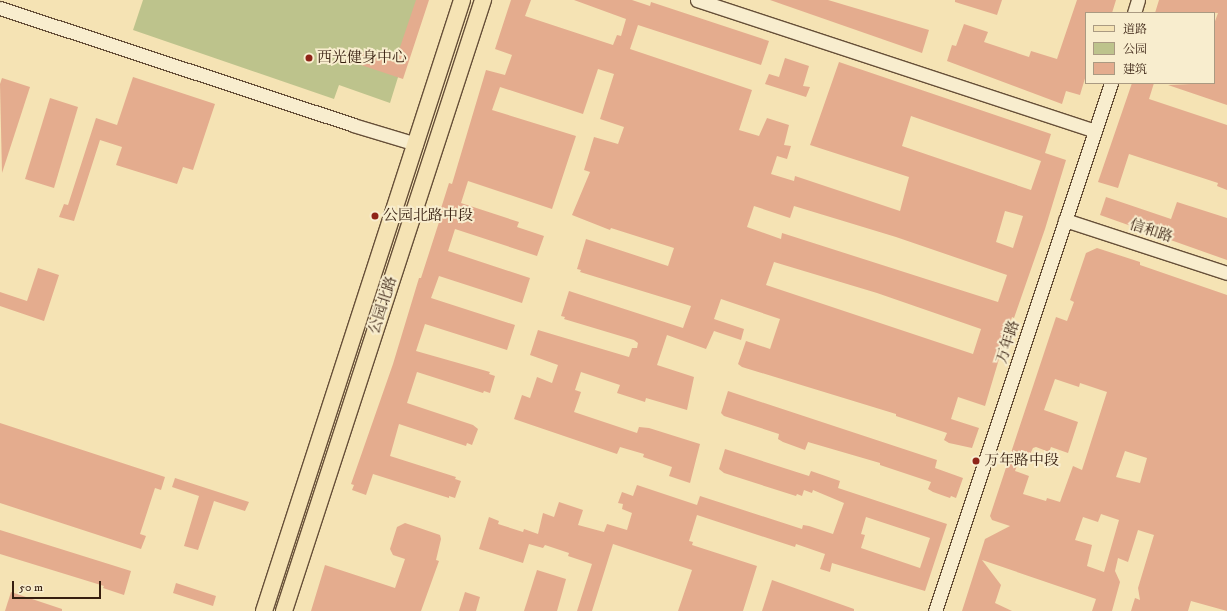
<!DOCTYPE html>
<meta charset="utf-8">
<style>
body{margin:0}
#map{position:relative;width:1227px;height:611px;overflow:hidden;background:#f5e3b4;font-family:"IM FELL DW Pica","Noto Serif SC",serif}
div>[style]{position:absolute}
.green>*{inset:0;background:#bdc38c}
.building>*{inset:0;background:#e4ac8e}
.roads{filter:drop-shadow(1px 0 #664f38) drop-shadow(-1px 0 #664f38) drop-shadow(0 1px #664f38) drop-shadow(0 -1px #664f38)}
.minor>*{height:13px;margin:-6.5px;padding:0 6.5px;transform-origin:6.5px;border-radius:6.5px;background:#f8edce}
.major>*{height:16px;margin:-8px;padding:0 8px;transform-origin:8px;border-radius:8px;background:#f5e3b4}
.dots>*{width:11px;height:11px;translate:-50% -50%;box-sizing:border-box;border:2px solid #f8edce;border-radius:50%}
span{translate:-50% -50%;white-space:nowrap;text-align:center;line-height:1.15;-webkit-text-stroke:4px #f8edce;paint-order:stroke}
.poi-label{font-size:15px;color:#361e0f}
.left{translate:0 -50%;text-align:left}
.street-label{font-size:15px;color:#361e0f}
.legend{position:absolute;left:1085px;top:12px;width:130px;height:72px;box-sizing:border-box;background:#f8edce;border:1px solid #aa9a82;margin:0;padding:5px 7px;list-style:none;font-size:12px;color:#361e0f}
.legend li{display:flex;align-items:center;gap:8px;height:20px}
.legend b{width:20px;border:1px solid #aa9a82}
.scale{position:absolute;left:12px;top:581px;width:89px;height:18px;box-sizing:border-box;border:2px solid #361e0f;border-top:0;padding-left:5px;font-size:12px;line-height:14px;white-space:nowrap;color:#361e0f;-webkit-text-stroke:3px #f8edce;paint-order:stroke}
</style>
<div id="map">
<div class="green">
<div style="clip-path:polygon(143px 0,422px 0,390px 103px,339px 85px,334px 99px,133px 30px)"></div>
</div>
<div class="building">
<div style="clip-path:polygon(416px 0,429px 0,403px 79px,355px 63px,359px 51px,395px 62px)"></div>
<div style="clip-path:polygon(evenodd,511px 0,531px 0,525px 16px,613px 45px,617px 35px,621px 36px,626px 19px,574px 0,632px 0,650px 6px,651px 2px,769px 41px,761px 65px,638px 25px,630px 49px,752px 90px,739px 130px,759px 136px,767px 118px,789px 125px,784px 145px,791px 146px,787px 159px,777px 156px,771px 174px,794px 181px,795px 176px,900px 211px,909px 177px,810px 145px,839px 62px,1051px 134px,1045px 153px,1066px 160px,1045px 229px,1014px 318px,1012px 317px,1006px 336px,1009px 337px,1004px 350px,1002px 349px,985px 406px,958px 397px,951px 419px,979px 428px,972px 448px,949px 443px,944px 440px,947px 433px,896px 416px,896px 414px,742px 367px,738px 364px,746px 341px,770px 349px,780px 319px,721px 299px,714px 319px,744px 329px,741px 340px,714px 331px,706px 349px,667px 335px,657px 365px,694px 377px,687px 410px,646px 398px,645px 402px,617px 393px,620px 385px,581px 372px,575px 390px,581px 392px,574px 412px,637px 433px,639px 427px,649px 428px,700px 444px,690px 483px,669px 476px,672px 467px,643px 457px,644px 454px,620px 447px,617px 454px,514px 419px,522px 395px,530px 398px,537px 377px,552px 383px,558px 365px,530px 355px,538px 330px,629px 357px,632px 348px,637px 348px,638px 343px,634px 340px,564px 319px,565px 317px,561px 316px,569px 291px,683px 328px,691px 306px,580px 272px,581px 270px,577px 269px,586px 239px,668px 266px,674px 248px,611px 228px,610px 230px,572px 215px,590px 172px,584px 170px,594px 137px,618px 144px,624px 127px,600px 119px,614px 74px,598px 69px,583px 114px,500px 87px,492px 110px,576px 136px,552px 209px,468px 181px,461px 203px,519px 222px,517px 227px,544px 236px,537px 256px,455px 229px,448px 251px,530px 278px,522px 303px,439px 276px,431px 298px,515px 325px,507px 350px,425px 324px,416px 351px,490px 372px,489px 374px,495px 376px,490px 393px,484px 391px,483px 393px,417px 372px,407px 403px,473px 425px,478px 429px,472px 445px,467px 443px,466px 446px,399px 424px,390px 456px,456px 477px,455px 479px,461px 481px,455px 498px,449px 496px,449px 498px,373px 474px,366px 495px,352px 490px,354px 485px,351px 484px,393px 364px,419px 278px,421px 278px,440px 219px,438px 218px,449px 183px,452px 184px,486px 70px,505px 75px,512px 55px,495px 49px,511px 0,911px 116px,1041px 161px,1031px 190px,902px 146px,911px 116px,511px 0,754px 206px,790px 218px,794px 206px,896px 237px,1007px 275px,998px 302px,782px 233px,781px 239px,747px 227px,754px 206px,511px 0,1005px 211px,1023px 216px,1013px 248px,996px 242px,1005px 211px,511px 0,774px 262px,877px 293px,981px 329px,973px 354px,766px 285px,774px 262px)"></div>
<div style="clip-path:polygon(770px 0,828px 0,929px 30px,922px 53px)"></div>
<div style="clip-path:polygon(955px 0,1002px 0,997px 15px,955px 2px)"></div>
<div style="clip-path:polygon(1077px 0,1116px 0,1112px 13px,1086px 13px,1086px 75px,1080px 95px,1066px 91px,1062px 104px,947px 61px,952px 45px,956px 46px,964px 24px,988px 32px,984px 42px,1029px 57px,1031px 51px,1057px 59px)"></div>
<div style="clip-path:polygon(1159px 0,1227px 0,1227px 105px,1168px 85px,1214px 83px,1214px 24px,1218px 13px,1155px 13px)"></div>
<div style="clip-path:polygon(785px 58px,809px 66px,803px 86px,810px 87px,806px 97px,765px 84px,769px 74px,779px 77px)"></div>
<div style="clip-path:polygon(133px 77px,215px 104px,193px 170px,183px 167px,177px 184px,116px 165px,122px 147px,100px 140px,74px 221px,59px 217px,64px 204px,68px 205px,96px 118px,117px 125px)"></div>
<div style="clip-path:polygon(2px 78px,30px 87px,2px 173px,0 84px)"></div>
<div style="clip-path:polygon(1132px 83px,1154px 83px,1149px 99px,1227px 125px,1227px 190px,1217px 186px,1218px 183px,1129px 154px,1118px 188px,1098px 182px)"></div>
<div style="clip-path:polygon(50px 98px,78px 107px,54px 188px,25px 179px)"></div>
<div style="clip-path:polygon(1106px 197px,1171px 219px,1177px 202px,1227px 218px,1227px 260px,1100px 215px)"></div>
<div style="clip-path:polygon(evenodd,1097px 248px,1140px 262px,1140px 265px,1227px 295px,1227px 611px,1191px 601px,1188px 611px,1131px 611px,1135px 598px,1140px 600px,1138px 588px,1154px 535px,1138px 530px,1128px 562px,1118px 558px,1115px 571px,1120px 582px,1112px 611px,1092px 611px,1096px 599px,982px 560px,1001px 585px,995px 603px,1012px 611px,962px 611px,985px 539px,1010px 526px,992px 520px,990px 516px,1056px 317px,1067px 321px,1074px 302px,1070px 300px,1086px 253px,1097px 248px,1055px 379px,1079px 387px,1080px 383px,1107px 392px,1082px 470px,1073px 466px,1060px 502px,1047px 498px,1046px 501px,1023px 494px,1029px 476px,1015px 471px,1022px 451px,1030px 454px,1033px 448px,1036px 447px,1049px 452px,1051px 447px,1068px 453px,1078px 422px,1044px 410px,1055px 379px,1097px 248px,1125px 451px,1147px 458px,1140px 483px,1116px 477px,1125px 451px,1097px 248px,1101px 514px,1119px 520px,1104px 572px,1087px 566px,1092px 545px,1075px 540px,1083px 517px,1098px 522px,1101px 514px)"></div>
<div style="clip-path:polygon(38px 268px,59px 275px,44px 321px,0 306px,0 292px,27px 301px)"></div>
<div style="clip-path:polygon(728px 391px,937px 460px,935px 468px,963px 478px,956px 498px,951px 496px,950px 498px,933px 492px,928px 489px,931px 482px,880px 465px,880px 463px,808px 442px,805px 450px,783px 442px,778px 439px,779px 434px,724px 416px,721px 413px)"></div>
<div style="clip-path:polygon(0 423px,165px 477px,161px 490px,155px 488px,140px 534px,146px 536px,141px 549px,0 503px)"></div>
<div style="clip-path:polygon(evenodd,725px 449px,809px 476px,811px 471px,840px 481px,838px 488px,947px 524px,925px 591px,832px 563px,830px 572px,820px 569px,825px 554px,796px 544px,795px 547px,697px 515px,689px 541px,693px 542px,692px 545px,757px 566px,743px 611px,678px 611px,692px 570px,613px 544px,592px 611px,577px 611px,592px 564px,568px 556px,569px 553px,545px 545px,543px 548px,529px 544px,523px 563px,479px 549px,489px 517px,499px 521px,498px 524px,523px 532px,524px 529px,538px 534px,543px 513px,554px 517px,559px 502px,583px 510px,578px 525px,604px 532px,607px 524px,627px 530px,632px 513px,622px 509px,623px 504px,618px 503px,622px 492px,633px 496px,637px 485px,697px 505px,700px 496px,802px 529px,803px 525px,809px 526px,833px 534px,844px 503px,813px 490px,812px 493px,804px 490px,802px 496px,797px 494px,796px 496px,724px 473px,719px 469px,725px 449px,866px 517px,930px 538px,920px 568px,861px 548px,865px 535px,861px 534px,866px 517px)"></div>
<div style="clip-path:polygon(175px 478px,249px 502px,245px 511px,214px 501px,198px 550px,184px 546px,199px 496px,172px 487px)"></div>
<div style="clip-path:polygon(405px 523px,440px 535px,441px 539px,436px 560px,439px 561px,421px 611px,311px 611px,325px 565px,395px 588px,405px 559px,393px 555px,390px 549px,397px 527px)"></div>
<div style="clip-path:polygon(0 530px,131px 571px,124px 595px,103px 588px,104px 586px,0 554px)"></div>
<div style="clip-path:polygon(537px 570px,566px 579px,557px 611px,524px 611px)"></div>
<div style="clip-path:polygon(772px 580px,854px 609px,854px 611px,762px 611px)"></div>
<div style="clip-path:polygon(176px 583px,216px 596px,213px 606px,173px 593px)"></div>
<div style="clip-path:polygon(11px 592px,62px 609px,62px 611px,5px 611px)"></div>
<div style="clip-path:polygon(465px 592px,480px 597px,476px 611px,459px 611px)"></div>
</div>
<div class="roads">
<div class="minor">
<div style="left:697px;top:0;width:419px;rotate:18.2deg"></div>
<div style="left:0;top:8px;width:372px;rotate:18.3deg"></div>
<div style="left:353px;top:125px;width:66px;rotate:16.8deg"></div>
<div style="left:1134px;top:13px;width:14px;rotate:-73deg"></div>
<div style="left:1065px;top:220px;width:170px;rotate:18.1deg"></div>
<div style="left:935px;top:611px;width:557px;rotate:-71.57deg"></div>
</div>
<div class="major">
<div style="left:264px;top:611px;width:642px;rotate:-72.04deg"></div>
<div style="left:284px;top:611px;width:643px;rotate:-71.96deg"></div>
</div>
</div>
<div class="dots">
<div style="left:309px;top:58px;background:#8f2418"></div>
<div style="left:375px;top:216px;background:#8f2418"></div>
<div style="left:976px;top:461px;background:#8f2418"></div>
</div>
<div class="poi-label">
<span class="left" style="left:317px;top:58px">西光健身中心</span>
<span class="left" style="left:383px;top:216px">公园北路中段</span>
<span class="left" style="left:984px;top:461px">万年路中段</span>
</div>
<div class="street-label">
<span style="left:1151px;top:231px;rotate:18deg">信和路</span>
<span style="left:383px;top:305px;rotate:-72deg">公园北路</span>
<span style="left:1008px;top:342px;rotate:-72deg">万年路</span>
</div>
<ul class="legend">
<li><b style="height:5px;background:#f5e3b4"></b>道路</li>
<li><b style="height:11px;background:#bdc38c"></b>公园</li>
<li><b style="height:11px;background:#e4ac8e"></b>建筑</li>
</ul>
<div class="scale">50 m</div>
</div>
